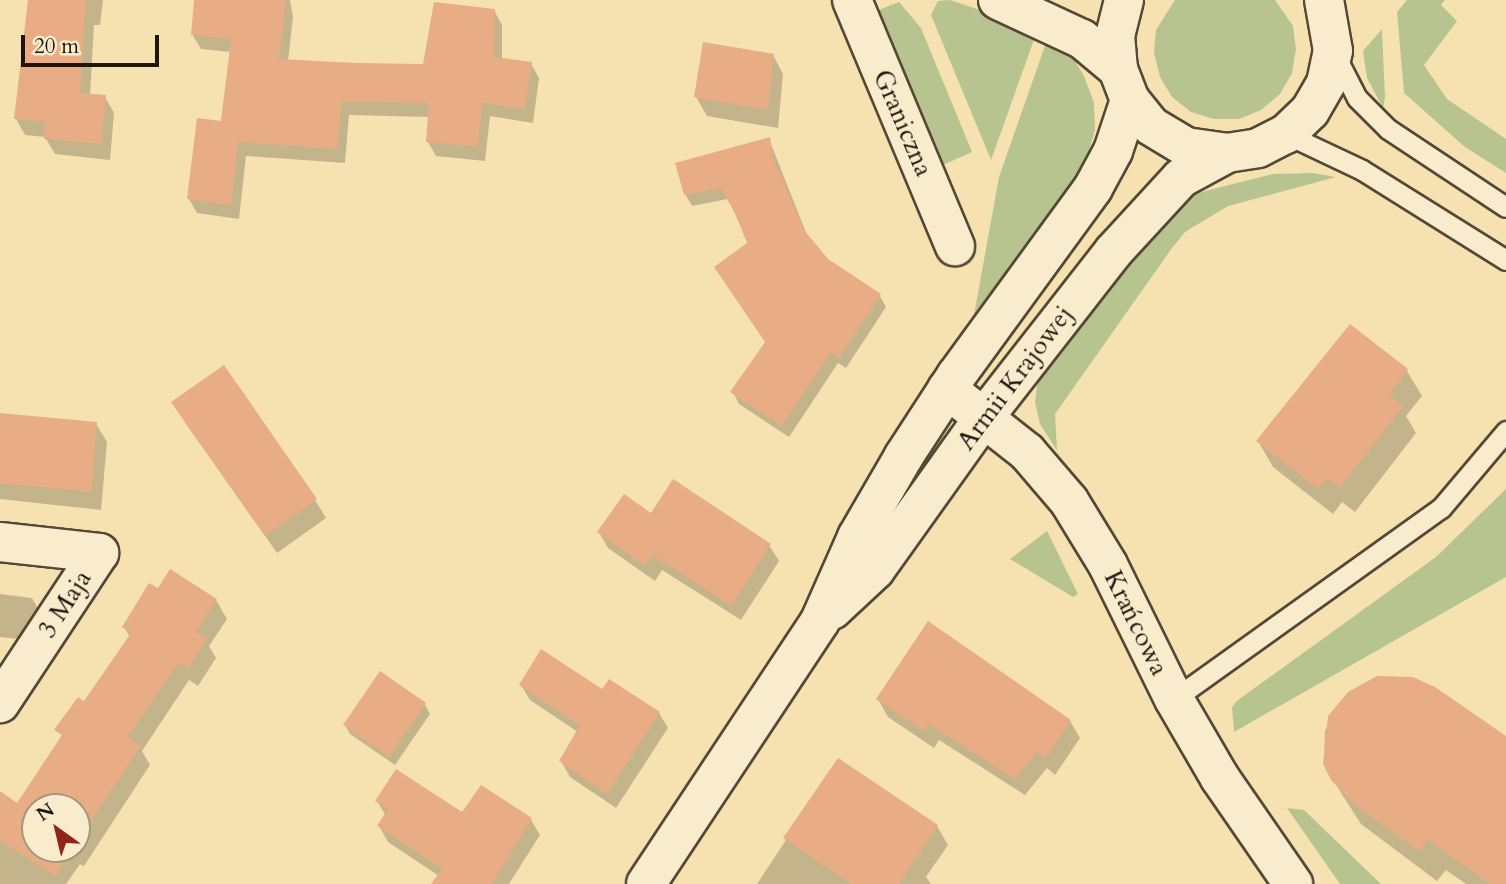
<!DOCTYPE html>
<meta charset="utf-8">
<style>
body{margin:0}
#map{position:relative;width:1506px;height:884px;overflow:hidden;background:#f5e2b0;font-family:Cardo,serif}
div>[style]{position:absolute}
.green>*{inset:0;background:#b7c48f}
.shadow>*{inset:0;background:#0003}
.building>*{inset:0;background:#e8ad84}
.roads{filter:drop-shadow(2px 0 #544836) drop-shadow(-2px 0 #544836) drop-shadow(0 2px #544836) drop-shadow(0 -2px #544836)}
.service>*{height:19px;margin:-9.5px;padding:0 9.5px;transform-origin:9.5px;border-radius:9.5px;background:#f8eccc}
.minor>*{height:38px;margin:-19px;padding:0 19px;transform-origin:19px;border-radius:19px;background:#f8eccc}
.secondary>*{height:38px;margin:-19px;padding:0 19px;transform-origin:19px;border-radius:19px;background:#f8eccc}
span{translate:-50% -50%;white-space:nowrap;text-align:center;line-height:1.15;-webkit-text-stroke:5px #f8eccc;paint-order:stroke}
.street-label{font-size:26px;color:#1f140e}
.north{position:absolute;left:21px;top:793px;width:70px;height:70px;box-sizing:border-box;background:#f8eccc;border:2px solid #a19680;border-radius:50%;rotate:326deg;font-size:19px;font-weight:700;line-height:28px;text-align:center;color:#1f140e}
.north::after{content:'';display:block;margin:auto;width:24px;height:32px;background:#8f2418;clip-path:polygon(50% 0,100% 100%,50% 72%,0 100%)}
.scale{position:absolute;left:21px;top:35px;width:138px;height:32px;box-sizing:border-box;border:4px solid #1f140e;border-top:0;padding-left:9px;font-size:21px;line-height:24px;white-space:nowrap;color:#1f140e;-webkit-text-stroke:5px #f8eccc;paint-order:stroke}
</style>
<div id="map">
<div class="green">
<div style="clip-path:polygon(950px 0,1031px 27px,1036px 34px,991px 160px,931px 15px,938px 1px)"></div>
<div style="clip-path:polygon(1175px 0,1275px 0,1293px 26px,1296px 49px,1292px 73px,1280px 94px,1261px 110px,1239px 119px,1214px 119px,1191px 112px,1172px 97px,1160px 77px,1154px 53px,1156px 30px)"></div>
<div style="clip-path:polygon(1407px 0,1445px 0,1441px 5px,1457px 21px,1424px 65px,1447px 99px,1506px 139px,1506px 173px,1465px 147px,1404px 93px,1397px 12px)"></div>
<div style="clip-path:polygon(899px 2px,921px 28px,972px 152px,943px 165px,876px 11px)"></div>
<div style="clip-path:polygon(1382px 29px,1385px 97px,1383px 108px,1367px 78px,1363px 51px)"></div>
<div style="clip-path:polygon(1048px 37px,1069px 51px,1084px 76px,1094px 103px,1095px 130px,1086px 161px,1069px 190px,974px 315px,999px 177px)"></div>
<div style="clip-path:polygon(1312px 173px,1336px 177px,1228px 206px,1185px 232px,1172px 248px,1055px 414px,1057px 450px,1063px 460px,1040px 424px,1035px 402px,1040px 364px,1185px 196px,1273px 174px)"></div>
<div style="clip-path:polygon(1506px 489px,1506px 577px,1234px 732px,1232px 707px,1238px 700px,1436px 557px)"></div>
<div style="clip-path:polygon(1047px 531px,1078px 594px,1073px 597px,1010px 559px)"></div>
<div style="clip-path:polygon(1287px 808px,1304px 810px,1381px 884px,1340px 884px)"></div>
</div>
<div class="shadow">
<div style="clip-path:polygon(29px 0,103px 0,100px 25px,94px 25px,90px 96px,105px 97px,114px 113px,110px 160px,55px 154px,45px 137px,25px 135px,16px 119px)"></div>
<div style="clip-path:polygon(196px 0,290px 0,293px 17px,288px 61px,425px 66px,494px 10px,502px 25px,502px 60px,531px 64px,539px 78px,533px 123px,490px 116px,485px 161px,436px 156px,428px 142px,430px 117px,349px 115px,345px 163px,246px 156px,239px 219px,197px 213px,189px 199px,222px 123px,231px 52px,201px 49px,192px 34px)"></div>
<div style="clip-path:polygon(773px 55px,783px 74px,778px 128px,707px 116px,696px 97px)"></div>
<div style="clip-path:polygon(769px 139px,807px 235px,827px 260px,880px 296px,886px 307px,846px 368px,838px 363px,789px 437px,739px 404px,733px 392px,766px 343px,749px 243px,728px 199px,692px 206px,685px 194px)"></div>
<div style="clip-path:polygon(1350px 326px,1407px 371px,1422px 396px,1406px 416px,1416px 433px,1355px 512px,1342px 502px,1333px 514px,1273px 467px,1258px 441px)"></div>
<div style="clip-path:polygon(0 415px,96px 424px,107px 442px,101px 510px,0 499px)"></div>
<div style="clip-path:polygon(184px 421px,315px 500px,326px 518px,277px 553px)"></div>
<div style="clip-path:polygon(652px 515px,769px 545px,779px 561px,741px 620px,662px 570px,655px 581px,608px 548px,599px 532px)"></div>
<div style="clip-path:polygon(evenodd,158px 591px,216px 600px,227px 619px,209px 646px,216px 658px,198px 686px,189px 680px,142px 751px,150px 765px,84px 866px,80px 864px,66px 884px,0 884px,0 817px,18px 806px,130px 637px,124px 627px,158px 591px,35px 807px,77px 807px,77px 849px,35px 849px,35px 807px)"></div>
<div style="clip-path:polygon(0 594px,32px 598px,37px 607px,35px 627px,26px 640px,0 637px)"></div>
<div style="clip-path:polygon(380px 674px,425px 705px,430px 714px,395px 765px,350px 734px,345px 725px)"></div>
<div style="clip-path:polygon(1377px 678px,1506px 742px,1506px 884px,1466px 884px,1446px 870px,1437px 881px,1361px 824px,1343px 796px,1324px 764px,1325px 731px,1339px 703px)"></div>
<div style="clip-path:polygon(521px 685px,603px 692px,659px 713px,668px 728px,616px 808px,570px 777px,561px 761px,578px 732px,530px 700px)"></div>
<div style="clip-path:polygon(878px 699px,1070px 721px,1080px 738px,1055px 775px,1047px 768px,1025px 795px,939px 740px,934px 748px,888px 717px)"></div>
<div style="clip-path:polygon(838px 761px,937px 826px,948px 845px,926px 877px,931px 884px,757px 884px)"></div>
<div style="clip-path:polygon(377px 801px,531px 820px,540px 835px,509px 884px,443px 884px,439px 876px,388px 842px,379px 826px,386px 816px)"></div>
</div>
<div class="building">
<div style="clip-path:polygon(28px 0,86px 0,80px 93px,106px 95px,102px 144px,44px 139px,45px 122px,14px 119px)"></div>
<div style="clip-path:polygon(194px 0,286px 0,279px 59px,355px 63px,423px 64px,434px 2px,495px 9px,494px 57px,532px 62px,525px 109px,482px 103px,478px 147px,426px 142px,429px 103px,342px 102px,337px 149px,238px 142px,231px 205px,187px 199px,197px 118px,221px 121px,231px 39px,191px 35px)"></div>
<div style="clip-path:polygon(703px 42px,774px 54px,768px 110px,694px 97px)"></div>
<div style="clip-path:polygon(770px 137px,773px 157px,804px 230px,828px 259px,881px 294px,839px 358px,831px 352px,782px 426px,730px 392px,765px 342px,714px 267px,747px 243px,736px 215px,721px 188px,684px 195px,675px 163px)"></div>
<div style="clip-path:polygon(1350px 324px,1408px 369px,1389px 395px,1403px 406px,1340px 488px,1327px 478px,1318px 489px,1256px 441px)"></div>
<div style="clip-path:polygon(224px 365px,317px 499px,265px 536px,171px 402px)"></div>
<div style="clip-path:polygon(0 413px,97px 422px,92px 492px,0 483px)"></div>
<div style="clip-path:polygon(673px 479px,771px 544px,731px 606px,653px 555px,645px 566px,597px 532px,624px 494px,651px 513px)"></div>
<div style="clip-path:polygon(170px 569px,217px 599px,196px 632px,207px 638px,188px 669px,178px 663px,128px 737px,141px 746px,77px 842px,77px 807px,35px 807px,35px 849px,73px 849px,55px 876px,0 840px,0 791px,17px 803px,62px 735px,54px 730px,78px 697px,84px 701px,131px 633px,122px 627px,149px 583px,158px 588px)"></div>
<div style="clip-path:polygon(928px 621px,1071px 720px,1045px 759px,1037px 752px,1015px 779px,929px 724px,924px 731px,876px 699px)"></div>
<div style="clip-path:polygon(541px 649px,602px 689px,609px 679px,660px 712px,607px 794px,559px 761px,580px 725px,519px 685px)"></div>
<div style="clip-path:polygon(380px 671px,426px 703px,389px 757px,343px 725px)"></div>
<div style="clip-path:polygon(1377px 676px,1413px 677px,1435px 687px,1506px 736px,1506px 884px,1490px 884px,1428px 840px,1419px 851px,1355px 805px,1331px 780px,1323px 764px,1328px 716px,1348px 692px)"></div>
<div style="clip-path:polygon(838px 758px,938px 825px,899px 884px,851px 884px,783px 838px)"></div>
<div style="clip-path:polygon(396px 769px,462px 812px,481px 785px,532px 818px,492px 884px,431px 884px,442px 869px,377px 826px,388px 809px,375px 801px)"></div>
</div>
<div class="roads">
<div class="service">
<div style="left:1335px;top:55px;width:48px;rotate:62.9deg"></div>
<div style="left:1357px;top:98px;width:44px;rotate:45deg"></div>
<div style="left:1388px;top:129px;width:141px;rotate:33.5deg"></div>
<div style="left:1286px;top:134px;width:84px;rotate:25.3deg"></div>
<div style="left:1362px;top:170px;width:170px;rotate:32deg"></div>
<div style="left:1174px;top:699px;width:328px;rotate:-35.6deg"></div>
<div style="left:1441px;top:508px;width:101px;rotate:-49.8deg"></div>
</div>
<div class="minor">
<div style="left:852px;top:0;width:267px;rotate:67.3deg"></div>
<div style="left:947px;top:389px;width:102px;rotate:38.2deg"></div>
<div style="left:1027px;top:452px;width:65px;rotate:49.4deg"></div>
<div style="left:1069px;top:501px;width:75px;rotate:58.6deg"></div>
<div style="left:1108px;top:565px;width:149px;rotate:63.8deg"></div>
<div style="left:1174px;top:699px;width:91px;rotate:59.8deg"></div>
<div style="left:1220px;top:778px;width:129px;rotate:55.4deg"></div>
<div style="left:0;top:542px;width:100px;rotate:6.3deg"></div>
<div style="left:99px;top:553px;width:180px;rotate:123.4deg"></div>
</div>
<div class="secondary">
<div style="left:998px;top:0;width:93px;rotate:24.9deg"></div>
<div style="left:1082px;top:39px;width:47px;rotate:39.8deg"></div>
<div style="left:1124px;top:0;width:36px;rotate:104deg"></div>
<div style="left:1115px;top:35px;width:34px;rotate:85deg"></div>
<div style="left:1118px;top:69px;width:33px;rotate:69deg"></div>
<div style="left:1130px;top:100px;width:33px;rotate:51deg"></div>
<div style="left:1151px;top:126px;width:41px;rotate:31deg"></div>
<div style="left:1186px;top:147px;width:41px;rotate:8.3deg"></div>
<div style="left:1227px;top:153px;width:31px;rotate:-9deg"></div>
<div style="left:1258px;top:148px;width:31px;rotate:-27deg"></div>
<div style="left:1286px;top:134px;width:33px;rotate:-44deg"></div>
<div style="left:1310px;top:111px;width:32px;rotate:-60deg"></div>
<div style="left:1326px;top:83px;width:33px;rotate:-78deg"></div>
<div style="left:1333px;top:51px;width:52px;rotate:-100deg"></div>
<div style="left:832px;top:610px;width:59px;rotate:-42.9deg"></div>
<div style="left:875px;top:570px;width:189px;rotate:-54.5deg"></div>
<div style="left:985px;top:416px;width:208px;rotate:-52deg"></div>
<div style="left:1113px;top:252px;width:100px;rotate:-47.4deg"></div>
<div style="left:1181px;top:178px;width:52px;rotate:-28.5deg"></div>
<div style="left:646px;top:884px;width:315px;rotate:-56.5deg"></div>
<div style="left:820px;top:621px;width:92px;rotate:-66.2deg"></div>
<div style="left:857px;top:537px;width:94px;rotate:-59.9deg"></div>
<div style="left:904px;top:456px;width:95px;rotate:-57deg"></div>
<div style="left:956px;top:376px;width:233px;rotate:-53.9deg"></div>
<div style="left:1093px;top:188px;width:42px;rotate:-61.6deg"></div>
<div style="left:1113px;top:151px;width:54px;rotate:-71.6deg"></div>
</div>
</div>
<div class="street-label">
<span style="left:903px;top:123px;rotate:67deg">Graniczna</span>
<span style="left:1015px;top:378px;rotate:-53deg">Armii Krajowej</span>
<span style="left:65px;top:604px;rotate:-57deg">3 Maja</span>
<span style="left:1136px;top:623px;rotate:64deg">Krańcowa</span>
</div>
<div class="north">N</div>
<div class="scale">20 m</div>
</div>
